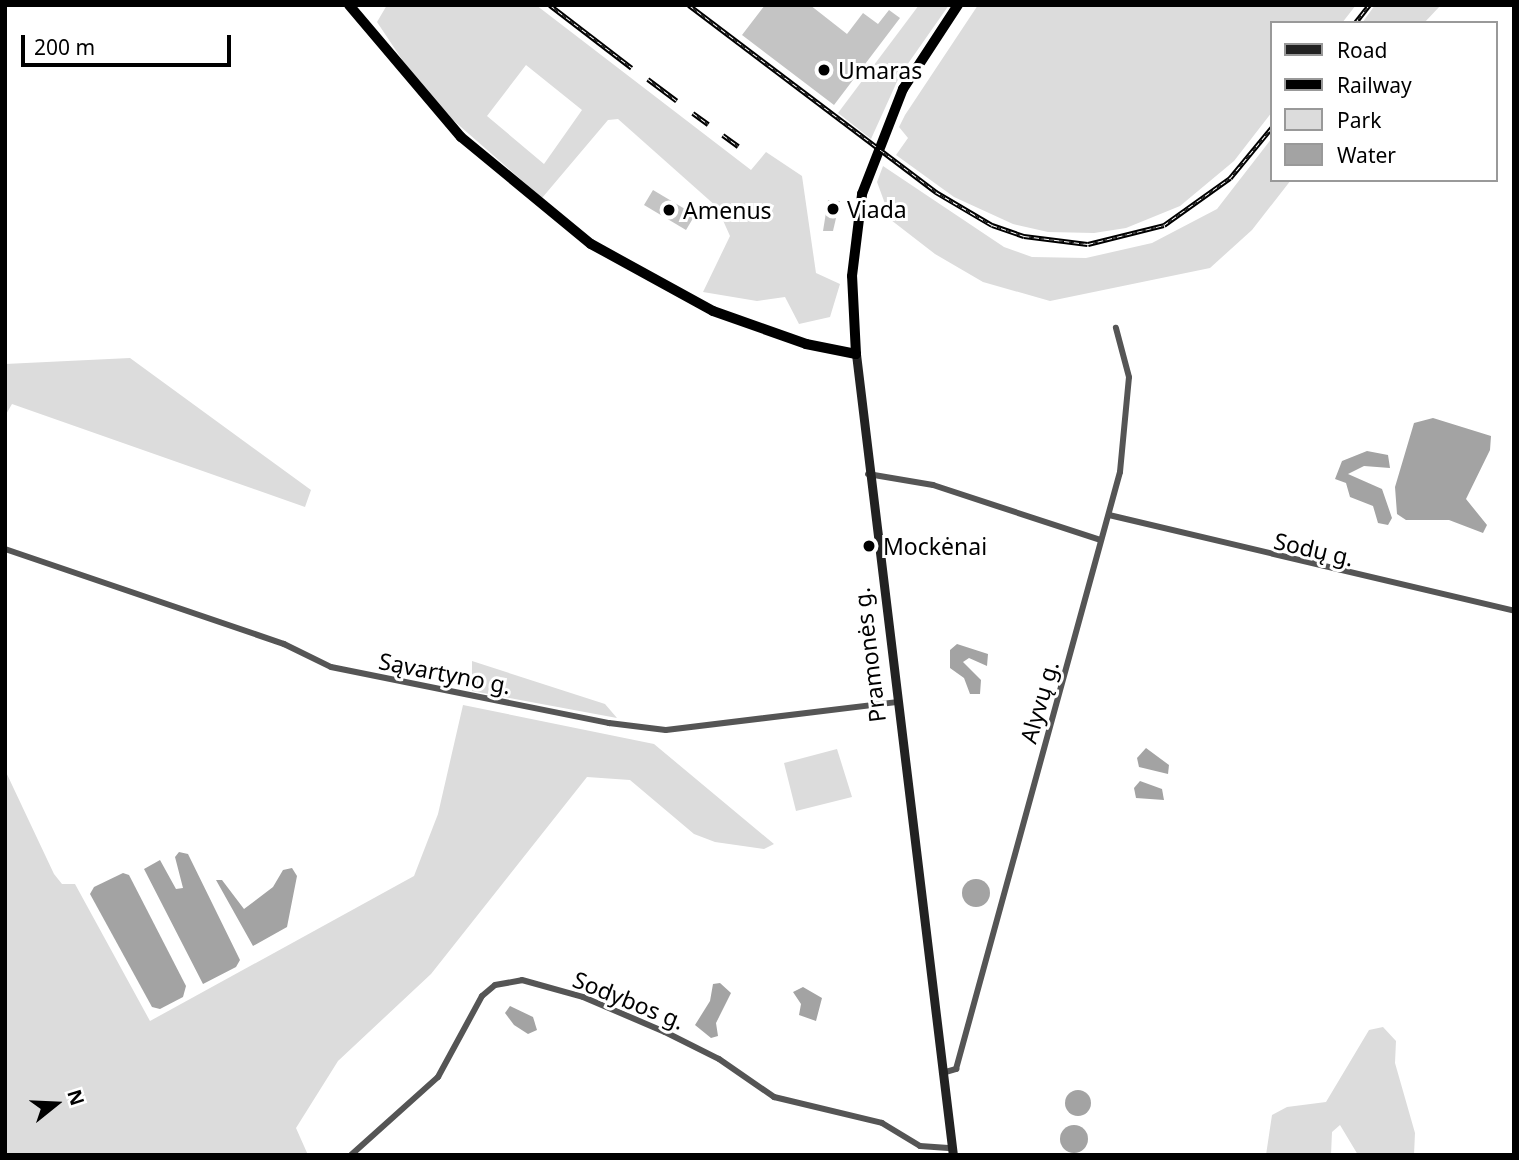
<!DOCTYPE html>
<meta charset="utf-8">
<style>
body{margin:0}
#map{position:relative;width:1519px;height:1160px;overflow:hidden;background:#fff;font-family:"Noto Sans",sans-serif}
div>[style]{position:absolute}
.green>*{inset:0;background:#dcdcdc}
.water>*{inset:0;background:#a3a3a3}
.round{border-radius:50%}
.building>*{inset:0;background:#c4c4c4}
.street>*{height:6px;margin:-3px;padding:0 3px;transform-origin:3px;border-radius:3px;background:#555}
.secondary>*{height:9px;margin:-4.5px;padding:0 4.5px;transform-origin:4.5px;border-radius:4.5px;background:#222}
.highway>*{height:10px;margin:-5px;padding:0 5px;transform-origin:5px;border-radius:5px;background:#000}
.rail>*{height:4.5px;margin-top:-2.25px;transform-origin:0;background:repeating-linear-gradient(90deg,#fff 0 5px,#000 0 10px);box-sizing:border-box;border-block:2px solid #000}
.dots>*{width:19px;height:19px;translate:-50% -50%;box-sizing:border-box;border:4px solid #fff;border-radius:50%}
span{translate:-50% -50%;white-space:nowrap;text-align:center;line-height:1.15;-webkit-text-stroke:6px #fff;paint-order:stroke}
.poi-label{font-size:23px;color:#000}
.left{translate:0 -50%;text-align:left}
.street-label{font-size:23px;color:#000}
.frame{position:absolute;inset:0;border:7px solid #000;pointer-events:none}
.legend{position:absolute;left:1270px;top:21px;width:228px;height:161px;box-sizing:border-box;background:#fff;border:2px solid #999;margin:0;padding:9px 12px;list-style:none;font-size:21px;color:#000}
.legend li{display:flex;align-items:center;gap:14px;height:35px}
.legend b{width:35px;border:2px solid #999}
.north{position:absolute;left:21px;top:1069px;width:70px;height:70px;-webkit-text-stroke:5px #fff;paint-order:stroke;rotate:72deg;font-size:19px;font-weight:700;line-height:28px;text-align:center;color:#000}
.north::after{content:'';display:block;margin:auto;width:24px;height:32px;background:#000;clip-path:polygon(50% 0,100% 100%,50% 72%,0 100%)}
.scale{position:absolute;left:21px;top:35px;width:210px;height:32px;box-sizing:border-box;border:4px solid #000;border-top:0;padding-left:9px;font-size:21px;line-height:24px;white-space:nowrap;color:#000;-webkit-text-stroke:5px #fff;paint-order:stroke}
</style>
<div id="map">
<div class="green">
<div style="clip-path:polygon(evenodd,387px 5px,536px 5px,751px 170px,766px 152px,802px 176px,816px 273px,840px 284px,830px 317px,799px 324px,785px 297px,757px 301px,703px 292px,730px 236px,717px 207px,618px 119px,608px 120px,542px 198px,453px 120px,411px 73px,377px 22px,387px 5px,526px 65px,582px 110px,544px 164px,487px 116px,526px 65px)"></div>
<div style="clip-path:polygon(919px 5px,949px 5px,900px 75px,871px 139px,838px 113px)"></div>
<div style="clip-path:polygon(978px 5px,1356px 5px,1342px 23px,1272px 23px,1272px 112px,1234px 161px,1180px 206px,1126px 228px,1094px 233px,1048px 232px,1013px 224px,954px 197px,896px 155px,908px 138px,899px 127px,905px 115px)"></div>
<div style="clip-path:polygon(1375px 5px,1441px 5px,1424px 23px,1362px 23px)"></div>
<div style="clip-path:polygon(1272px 138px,1272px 180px,1291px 180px,1252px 230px,1210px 268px,1050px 301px,983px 282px,935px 254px,891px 220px,877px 182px,883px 166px,1004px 247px,1032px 257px,1086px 258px,1152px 243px,1217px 209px)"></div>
<div style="clip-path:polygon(130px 358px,311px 490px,305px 507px,12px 404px,5px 416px,5px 364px)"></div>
<div style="clip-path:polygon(472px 661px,605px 704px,617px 718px,472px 691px)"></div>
<div style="clip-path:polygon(463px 705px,654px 744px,774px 844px,764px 849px,715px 842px,694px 834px,630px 780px,587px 777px,431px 974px,338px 1061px,296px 1128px,308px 1155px,5px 1155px,5px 770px,54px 874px,62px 884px,75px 884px,150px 1021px,414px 876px,438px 814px)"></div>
<div style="clip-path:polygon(837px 749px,852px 797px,796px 811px,784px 763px)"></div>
<div style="clip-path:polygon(1383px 1027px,1396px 1041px,1395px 1063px,1415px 1133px,1414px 1155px,1358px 1155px,1340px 1125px,1332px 1132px,1331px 1155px,1266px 1155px,1272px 1115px,1287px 1107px,1326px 1102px,1369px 1030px)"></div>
</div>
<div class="water">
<div style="clip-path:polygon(1433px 418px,1491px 436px,1490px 450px,1466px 499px,1487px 525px,1483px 533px,1449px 520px,1406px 520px,1397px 514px,1395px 487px,1414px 423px)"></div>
<div style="clip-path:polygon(1367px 451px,1388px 455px,1390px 468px,1364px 466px,1348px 474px,1382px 489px,1392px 518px,1388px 525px,1378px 523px,1373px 506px,1350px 497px,1346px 483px,1335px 479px,1342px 461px)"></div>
<div style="clip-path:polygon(957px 644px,988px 654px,987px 666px,969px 658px,963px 662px,981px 680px,980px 694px,970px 694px,964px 678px,950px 668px,950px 650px)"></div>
<div style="clip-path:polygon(1146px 748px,1169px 765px,1168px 774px,1139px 767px,1137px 758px)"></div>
<div style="clip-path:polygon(1140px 781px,1162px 789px,1164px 800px,1136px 798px,1134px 788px)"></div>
<div style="clip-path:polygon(179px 852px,188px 854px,240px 960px,236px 967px,203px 984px,144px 869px,160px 860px,176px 889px,183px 888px,175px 857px)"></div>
<div style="clip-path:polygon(292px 868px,297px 876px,287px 927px,253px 946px,216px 880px,222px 880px,244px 909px,273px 887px,283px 870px)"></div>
<div style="clip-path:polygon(123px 873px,129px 875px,186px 986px,183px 997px,160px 1009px,152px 1007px,90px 894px,94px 887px)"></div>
<div class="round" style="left:962px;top:879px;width:28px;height:28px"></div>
<div style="clip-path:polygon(720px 983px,731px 993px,716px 1023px,718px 1036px,711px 1038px,695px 1025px,710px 1001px,713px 984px)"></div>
<div style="clip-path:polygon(803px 987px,822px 998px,816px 1021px,799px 1015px,801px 1004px,793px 992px)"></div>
<div style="clip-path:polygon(510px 1006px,533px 1017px,537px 1030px,528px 1034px,514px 1025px,505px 1013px)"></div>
<div class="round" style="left:1065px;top:1090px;width:26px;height:26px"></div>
<div class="round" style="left:1060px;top:1125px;width:28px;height:28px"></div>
</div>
<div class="building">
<div style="clip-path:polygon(765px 5px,810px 5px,847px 34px,863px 13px,878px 24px,889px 10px,900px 18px,834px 105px,742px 35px)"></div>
<div style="clip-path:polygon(653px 190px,695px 215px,686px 230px,644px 205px)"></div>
<div style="clip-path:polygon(828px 200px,840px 201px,833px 231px,823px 231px)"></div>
</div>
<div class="street">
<div style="left:868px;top:474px;width:66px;rotate:9.6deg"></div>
<div style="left:933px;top:485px;width:176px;rotate:18.2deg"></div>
<div style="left:1109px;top:515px;width:416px;rotate:13.3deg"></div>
<div style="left:5px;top:549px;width:295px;rotate:18.8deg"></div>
<div style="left:284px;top:644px;width:52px;rotate:26.1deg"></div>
<div style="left:331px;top:667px;width:284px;rotate:11.4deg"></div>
<div style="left:609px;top:723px;width:57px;rotate:7deg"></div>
<div style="left:666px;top:730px;width:232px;rotate:-6.9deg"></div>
<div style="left:942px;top:1073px;width:15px;rotate:-16deg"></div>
<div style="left:956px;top:1069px;width:619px;rotate:-74.64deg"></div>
<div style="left:1120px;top:472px;width:95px;rotate:-84.6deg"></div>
<div style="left:1129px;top:377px;width:51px;rotate:-104.9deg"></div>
<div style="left:351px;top:1155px;width:117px;rotate:-41.9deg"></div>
<div style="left:438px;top:1077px;width:92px;rotate:-61.5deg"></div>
<div style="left:482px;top:996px;width:17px;rotate:-40deg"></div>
<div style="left:495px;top:985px;width:27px;rotate:-10deg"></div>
<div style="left:522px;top:980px;width:63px;rotate:15.6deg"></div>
<div style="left:583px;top:997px;width:89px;rotate:23.1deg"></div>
<div style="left:665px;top:1032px;width:60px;rotate:26.6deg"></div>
<div style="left:719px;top:1059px;width:67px;rotate:34.6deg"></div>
<div style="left:774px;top:1097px;width:111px;rotate:13.5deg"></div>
<div style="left:882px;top:1123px;width:44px;rotate:31.2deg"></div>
<div style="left:920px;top:1146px;width:32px;rotate:4deg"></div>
</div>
<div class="secondary">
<div style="left:856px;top:354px;width:807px;rotate:83.1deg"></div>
</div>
<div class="highway">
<div style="left:349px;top:5px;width:173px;rotate:49.7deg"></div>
<div style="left:461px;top:137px;width:168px;rotate:39.5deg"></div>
<div style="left:591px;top:244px;width:139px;rotate:28.8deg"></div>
<div style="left:713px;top:311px;width:99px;rotate:19.5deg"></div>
<div style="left:806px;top:344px;width:51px;rotate:11.3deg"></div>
<div style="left:856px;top:354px;width:78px;rotate:-92.9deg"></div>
<div style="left:852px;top:276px;width:83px;rotate:-83deg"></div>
<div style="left:862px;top:194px;width:113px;rotate:-68.7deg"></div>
<div style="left:903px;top:89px;width:100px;rotate:-56.8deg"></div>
</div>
<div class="rail">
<div style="left:550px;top:5px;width:103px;rotate:37.5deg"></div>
<div style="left:689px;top:5px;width:310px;rotate:37.1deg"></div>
<div style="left:936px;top:192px;width:65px;rotate:30.5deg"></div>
<div style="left:992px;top:225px;width:34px;rotate:19deg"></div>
<div style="left:1024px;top:236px;width:64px;rotate:7.1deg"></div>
<div style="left:1088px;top:244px;width:78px;rotate:-14deg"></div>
<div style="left:1164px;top:225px;width:81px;rotate:-35.5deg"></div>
<div style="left:1230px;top:178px;width:66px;rotate:-50.5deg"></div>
<div style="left:1355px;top:23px;width:23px;rotate:-52deg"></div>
<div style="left:648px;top:79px;width:36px;rotate:37deg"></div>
<div style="left:693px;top:113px;width:19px;rotate:36deg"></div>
<div style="left:723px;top:135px;width:19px;rotate:36deg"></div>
</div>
<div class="dots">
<div style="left:824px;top:70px;background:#000"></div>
<div style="left:833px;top:209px;background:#000"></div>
<div style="left:669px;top:210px;background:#000"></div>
<div style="left:869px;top:546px;background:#000"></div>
</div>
<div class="poi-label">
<span class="left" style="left:838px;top:70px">Umaras</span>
<span class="left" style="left:847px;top:209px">Viada</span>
<span class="left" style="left:683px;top:210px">Amenus</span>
<span class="left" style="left:883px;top:546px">Mockėnai</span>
</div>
<div class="street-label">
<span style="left:1314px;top:549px;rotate:13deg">Sodų g.</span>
<span style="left:869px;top:655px;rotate:-97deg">Pramonės g.</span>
<span style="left:445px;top:673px;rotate:11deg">Sąvartyno g.</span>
<span style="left:1039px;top:702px;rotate:-74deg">Alyvų g.</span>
<span style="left:629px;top:1000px;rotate:22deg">Sodybos g.</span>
</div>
<div class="frame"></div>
<ul class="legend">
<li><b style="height:9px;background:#222"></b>Road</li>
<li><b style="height:9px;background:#000"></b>Railway</li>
<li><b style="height:19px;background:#dcdcdc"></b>Park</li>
<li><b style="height:19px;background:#a3a3a3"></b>Water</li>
</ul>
<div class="north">N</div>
<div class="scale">200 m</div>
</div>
